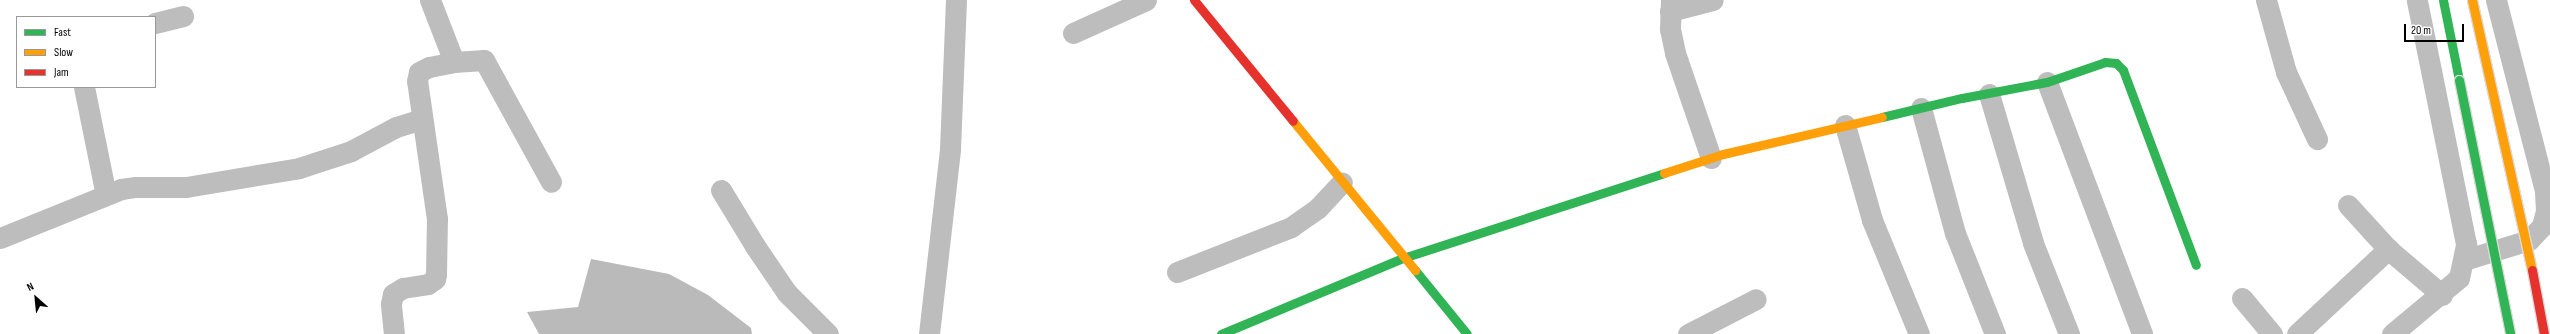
<!DOCTYPE html>
<style>
body{margin:0}
#map{position:relative;width:2550px;height:334px;overflow:hidden;background:#fff;font-family:"Sofia Sans Condensed",sans-serif}
div>[style]{position:absolute}
.water>*{inset:0;background:#bababa}
.street>*{height:21px;margin:-10.5px;padding:0 10.5px;transform-origin:10.5px;border-radius:10.5px;background:#bdbdbd}
.fast>*{height:9px;margin:-4.5px;padding:0 4.5px;transform-origin:4.5px;border-radius:4.5px;background:#30b455}
.slow>*{height:9px;margin:-4.5px;padding:0 4.5px;transform-origin:4.5px;border-radius:4.5px;background:#ff9f0a}
.jam>*{height:9px;margin:-4.5px;padding:0 4.5px;transform-origin:4.5px;border-radius:4.5px;background:#e5322d}
.rail>*{height:3px;margin-top:-1.5px;transform-origin:0;background:repeating-linear-gradient(90deg,#bdbdbd 0 6px,transparent 0 8px)}
.bridges{filter:drop-shadow(1px 0 #dbdbdb) drop-shadow(-1px 0 #dbdbdb) drop-shadow(0 1px #dbdbdb) drop-shadow(0 -1px #dbdbdb)}
.fast-bridge>*{height:9px;margin:-4.5px;padding:0 4.5px;transform-origin:4.5px;border-radius:4.5px;background:#30b455}
.slow-bridge>*{height:9px;margin:-4.5px;padding:0 4.5px;transform-origin:4.5px;border-radius:4.5px;background:#ff9f0a}
.jam-bridge>*{height:9px;margin:-4.5px;padding:0 4.5px;transform-origin:4.5px;border-radius:4.5px;background:#e5322d}
span{translate:-50% -50%;white-space:nowrap;text-align:center;line-height:1.15;-webkit-text-stroke:3px #fff;paint-order:stroke}
.legend{position:absolute;left:16px;top:16px;width:140px;height:72px;box-sizing:border-box;background:#fff;border:1px solid #999;margin:0;padding:5px 7px;list-style:none;font-size:12px;color:#000}
.legend li{display:flex;align-items:center;gap:8px;height:20px}
.legend b{width:20px;border:1px solid #999}
.north{position:absolute;left:16px;top:278px;width:40px;height:40px;-webkit-text-stroke:3px #fff;paint-order:stroke;rotate:333deg;font-size:11px;font-weight:700;line-height:16px;text-align:center;color:#000}
.north::after{content:'';display:block;margin:auto;width:14px;height:18px;background:#000;clip-path:polygon(50% 0,100% 100%,50% 72%,0 100%)}
.scale{position:absolute;left:2404px;top:24px;width:60px;height:18px;box-sizing:border-box;border:2px solid #000;border-top:0;padding-left:5px;font-size:12px;line-height:14px;white-space:nowrap;color:#000;-webkit-text-stroke:3px #fff;paint-order:stroke}
</style>
<div id="map">
<div class="water">
<div style="clip-path:polygon(591px 259px,669px 274px,708px 295px,751px 328px,752px 334px,539px 334px,527px 312px,578px 307px)"></div>
</div>
<div class="street">
<div style="left:430px;top:0;width:66px;rotate:68.8deg"></div>
<div style="left:1671px;top:0;width:29px;rotate:92deg"></div>
<div style="left:1670px;top:29px;width:25px;rotate:78deg"></div>
<div style="left:1675px;top:53px;width:111px;rotate:71.1deg"></div>
<div style="left:2266px;top:0;width:75px;rotate:74.5deg"></div>
<div style="left:2286px;top:72px;width:74px;rotate:65.2deg"></div>
<div style="left:1670px;top:11px;width:44px;rotate:-14.3deg"></div>
<div style="left:155px;top:23px;width:29px;rotate:-14deg"></div>
<div style="left:1073px;top:33px;width:80px;rotate:-24.3deg"></div>
<div style="left:2047px;top:82px;width:269px;rotate:69.3deg"></div>
<div style="left:84px;top:87px;width:110px;rotate:78.5deg"></div>
<div style="left:1989px;top:94px;width:155px;rotate:73.5deg"></div>
<div style="left:2033px;top:243px;width:98px;rotate:68.4deg"></div>
<div style="left:1921px;top:108px;width:130px;rotate:74.8deg"></div>
<div style="left:1955px;top:233px;width:109px;rotate:68.4deg"></div>
<div style="left:1845px;top:125px;width:99px;rotate:74.1deg"></div>
<div style="left:1872px;top:220px;width:123px;rotate:67.6deg"></div>
<div style="left:721px;top:190px;width:66px;rotate:58.7deg"></div>
<div style="left:755px;top:246px;width:57px;rotate:55.8deg"></div>
<div style="left:787px;top:293px;width:58px;rotate:45deg"></div>
<div style="left:2348px;top:205px;width:59px;rotate:47.7deg"></div>
<div style="left:0;top:238px;width:131px;rotate:-22deg"></div>
<div style="left:121px;top:189px;width:15px;rotate:-8deg"></div>
<div style="left:136px;top:187px;width:50px"></div>
<div style="left:186px;top:187px;width:115px;rotate:-9.5deg"></div>
<div style="left:299px;top:168px;width:55px;rotate:-18.1deg"></div>
<div style="left:351px;top:151px;width:51px;rotate:-28.1deg"></div>
<div style="left:396px;top:127px;width:27px;rotate:-17deg"></div>
<div style="left:2464px;top:260px;width:68px;rotate:-17.1deg"></div>
<div style="left:2529px;top:240px;width:19px;rotate:-47deg"></div>
<div style="left:2542px;top:226px;width:16px;rotate:-75deg"></div>
<div style="left:2546px;top:211px;width:20px;rotate:-93deg"></div>
<div style="left:2545px;top:191px;width:197px;rotate:-104.4deg"></div>
<div style="left:1177px;top:272px;width:123px;rotate:-21.5deg"></div>
<div style="left:1291px;top:227px;width:33px;rotate:-35deg"></div>
<div style="left:1318px;top:208px;width:35px;rotate:-47deg"></div>
<div style="left:2242px;top:298px;width:47px;rotate:50.2deg"></div>
<div style="left:394px;top:334px;width:30px;rotate:-96deg"></div>
<div style="left:391px;top:304px;width:10px;rotate:-79deg"></div>
<div style="left:393px;top:294px;width:12px;rotate:-31deg"></div>
<div style="left:403px;top:288px;width:25px;rotate:-9deg"></div>
<div style="left:428px;top:284px;width:9px;rotate:-36deg"></div>
<div style="left:435px;top:279px;width:5px;rotate:-79deg"></div>
<div style="left:436px;top:274px;width:55px;rotate:-89deg"></div>
<div style="left:437px;top:219px;width:139px;rotate:-98.2deg"></div>
<div style="left:417px;top:81px;width:9px;rotate:-77deg"></div>
<div style="left:419px;top:72px;width:11px;rotate:-27deg"></div>
<div style="left:429px;top:67px;width:25px;rotate:-11deg"></div>
<div style="left:454px;top:62px;width:30px;rotate:-4deg"></div>
<div style="left:484px;top:60px;width:139px;rotate:61.2deg"></div>
<div style="left:929px;top:334px;width:186px;rotate:-83.5deg"></div>
<div style="left:950px;top:149px;width:149px;rotate:-87.7deg"></div>
<div style="left:1688px;top:334px;width:76px;rotate:-27.2deg"></div>
<div style="left:2297px;top:334px;width:125px;rotate:-43deg"></div>
<div style="left:2388px;top:249px;width:71px;rotate:40.4deg"></div>
<div style="left:2392px;top:334px;width:87px;rotate:-39.9deg"></div>
<div style="left:2459px;top:278px;width:35px;rotate:-78deg"></div>
<div style="left:2466px;top:244px;width:249px;rotate:-101.4deg"></div>
</div>
<div class="fast">
<div style="left:2443px;top:0;width:82px;rotate:78.7deg"></div>
<div style="left:1882px;top:117px;width:82px;rotate:-13.4deg"></div>
<div style="left:1962px;top:98px;width:86px;rotate:-10.7deg"></div>
<div style="left:2047px;top:82px;width:61px;rotate:-19deg"></div>
<div style="left:2105px;top:62px;width:11px;rotate:5deg"></div>
<div style="left:2116px;top:63px;width:10px;rotate:45deg"></div>
<div style="left:2123px;top:70px;width:208px;rotate:69.5deg"></div>
<div style="left:1415px;top:270px;width:82px;rotate:50.9deg"></div>
<div style="left:1221px;top:334px;width:197px;rotate:-22.7deg"></div>
<div style="left:1403px;top:258px;width:274px;rotate:-18deg"></div>
</div>
<div class="slow">
<div style="left:1293px;top:121px;width:193px;rotate:50.7deg"></div>
<div style="left:1664px;top:173px;width:62px;rotate:-17.9deg"></div>
<div style="left:1723px;top:154px;width:163px;rotate:-13.1deg"></div>
</div>
<div class="jam">
<div style="left:1194px;top:0;width:156px;rotate:50.7deg"></div>
</div>
<div class="rail">
<div style="left:2544px;top:334px;width:8px;rotate:-40deg"></div>
</div>
<div class="bridges">
<div class="fast-bridge">
<div style="left:2459px;top:80px;width:259px;rotate:78.6deg"></div>
</div>
<div class="slow-bridge">
<div style="left:2472px;top:0;width:277px;rotate:77.5deg"></div>
</div>
<div class="jam-bridge">
<div style="left:2532px;top:270px;width:65px;rotate:79.4deg"></div>
</div>
</div>
<ul class="legend">
<li><b style="height:5px;background:#30b455"></b>Fast</li>
<li><b style="height:5px;background:#ff9f0a"></b>Slow</li>
<li><b style="height:5px;background:#e5322d"></b>Jam</li>
</ul>
<div class="north">N</div>
<div class="scale">20 m</div>
</div>
